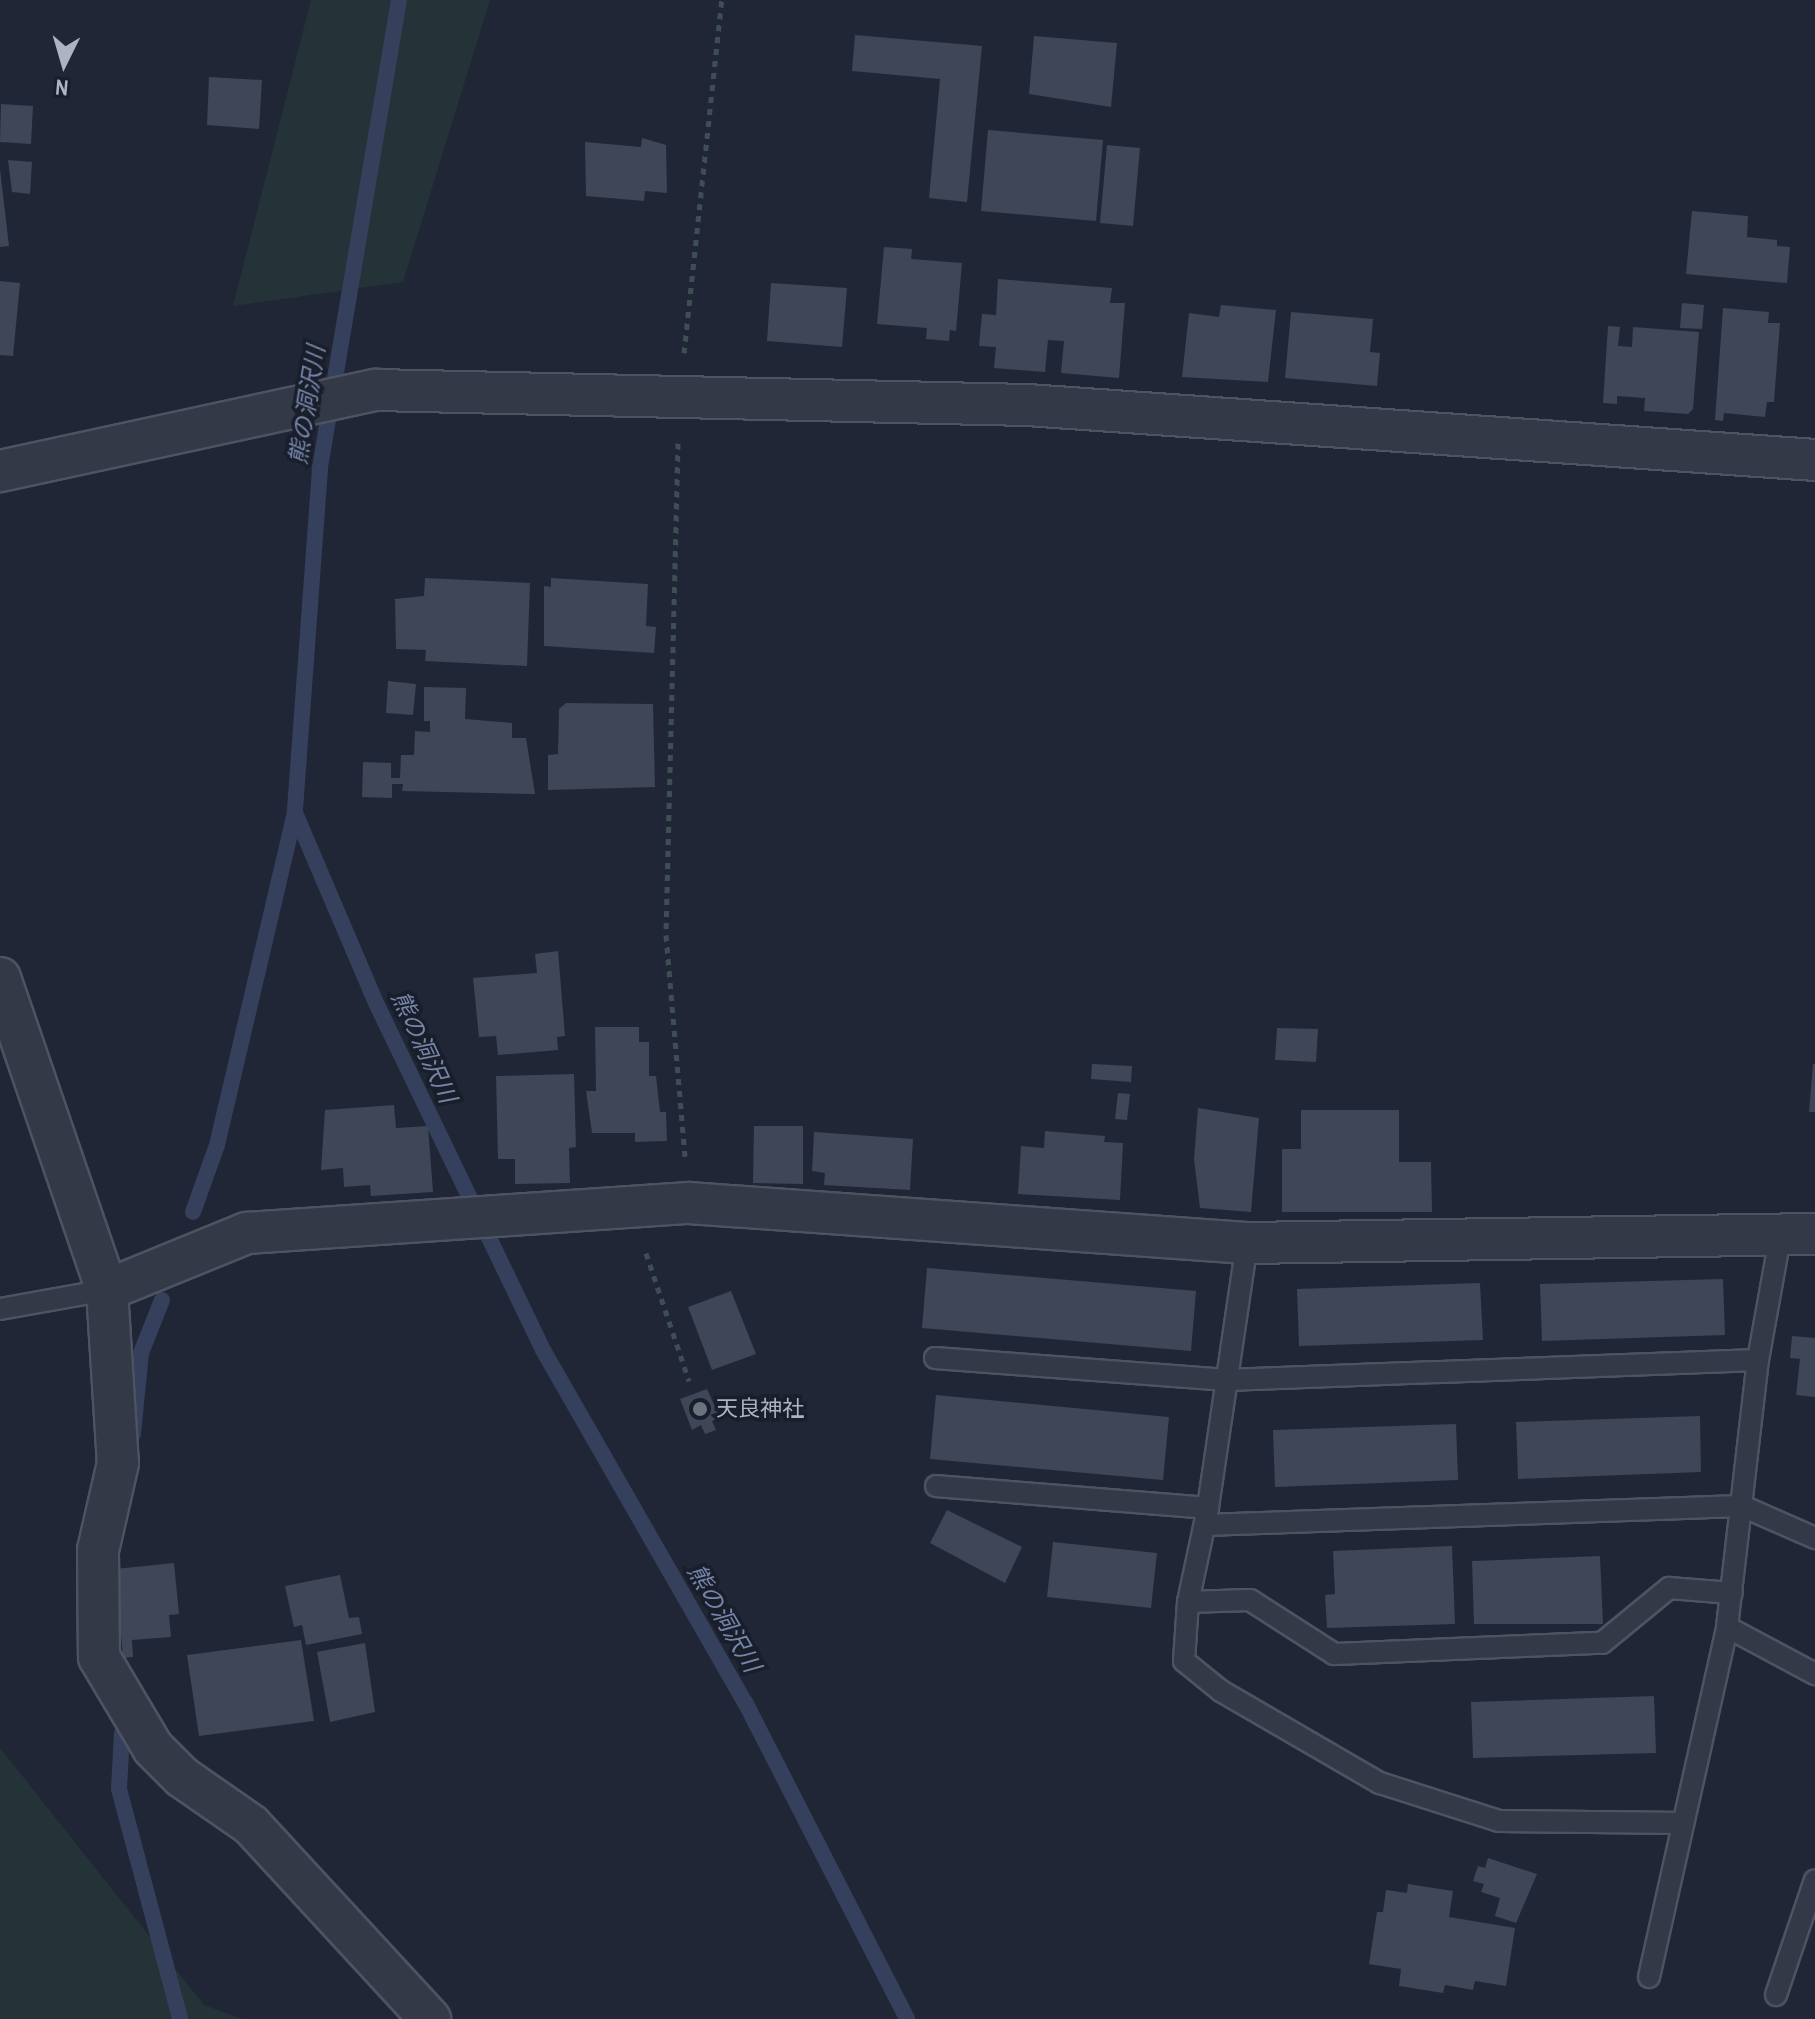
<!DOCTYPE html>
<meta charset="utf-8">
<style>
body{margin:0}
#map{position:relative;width:1815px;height:2019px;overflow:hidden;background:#202635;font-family:"Archivo Narrow","Noto Sans JP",sans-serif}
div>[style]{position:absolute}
.green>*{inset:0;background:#233337}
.stream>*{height:16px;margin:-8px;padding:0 8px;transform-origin:8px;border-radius:8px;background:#34405c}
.building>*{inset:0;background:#3e4658}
.path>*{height:5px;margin-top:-2.5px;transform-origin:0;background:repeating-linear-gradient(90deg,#3f4e54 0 6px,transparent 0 12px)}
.roads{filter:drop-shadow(2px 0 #4e5361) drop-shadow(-2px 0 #4e5361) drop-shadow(0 2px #4e5361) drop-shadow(0 -2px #4e5361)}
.lane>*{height:20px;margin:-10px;padding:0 10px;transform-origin:10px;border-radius:10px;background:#333946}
.street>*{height:40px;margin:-20px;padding:0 20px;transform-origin:20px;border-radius:20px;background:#333946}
.dots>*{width:22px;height:22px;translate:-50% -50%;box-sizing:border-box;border:4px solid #191e2a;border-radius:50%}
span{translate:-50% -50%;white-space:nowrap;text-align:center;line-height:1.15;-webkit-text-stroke:7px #191e2a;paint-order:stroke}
.poi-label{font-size:22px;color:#adb3c3}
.left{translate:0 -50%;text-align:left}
.water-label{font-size:24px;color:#7686aa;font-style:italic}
.north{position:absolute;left:24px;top:24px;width:80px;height:80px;-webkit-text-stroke:6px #191e2a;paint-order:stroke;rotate:185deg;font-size:22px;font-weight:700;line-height:32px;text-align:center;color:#adb3c3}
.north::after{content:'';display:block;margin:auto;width:28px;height:36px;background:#adb3c3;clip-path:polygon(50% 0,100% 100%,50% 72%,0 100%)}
</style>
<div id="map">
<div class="green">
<div style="clip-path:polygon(311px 0,490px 0,403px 282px,233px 306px)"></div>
<div style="clip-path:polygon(0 1748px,204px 2005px,243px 2019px,0 2019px)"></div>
</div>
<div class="stream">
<div style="left:399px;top:0;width:476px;rotate:99.6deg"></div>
<div style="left:320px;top:469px;width:345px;rotate:94.2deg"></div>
<div style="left:295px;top:813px;width:209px;rotate:66.9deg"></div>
<div style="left:377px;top:1005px;width:383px;rotate:64.3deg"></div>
<div style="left:543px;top:1350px;width:406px;rotate:60.2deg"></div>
<div style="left:745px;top:1702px;width:356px;rotate:62.9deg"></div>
<div style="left:193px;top:1212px;width:71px;rotate:-70.3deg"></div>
<div style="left:217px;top:1145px;width:341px;rotate:-76.8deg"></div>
<div style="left:133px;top:1434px;width:81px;rotate:-84.4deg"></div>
<div style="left:141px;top:1353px;width:57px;rotate:-68.4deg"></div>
<div style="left:122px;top:1733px;width:56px;rotate:93.1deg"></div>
<div style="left:119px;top:1789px;width:238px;rotate:75.1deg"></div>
</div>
<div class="building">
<div style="clip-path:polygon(855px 35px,982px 46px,967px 202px,929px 198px,940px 79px,852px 71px)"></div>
<div style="clip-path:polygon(1034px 36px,1117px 43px,1111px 107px,1029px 94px)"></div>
<div style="clip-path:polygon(209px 77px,262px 80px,259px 129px,207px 125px)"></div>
<div style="clip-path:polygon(1px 104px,33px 106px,31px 144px,0 142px)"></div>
<div style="clip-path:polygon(988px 130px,1103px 140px,1096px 221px,981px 211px)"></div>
<div style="clip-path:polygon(642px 138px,666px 145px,667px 193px,645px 191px,644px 201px,586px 196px,585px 142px,641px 147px)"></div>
<div style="clip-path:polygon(1107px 145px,1140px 148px,1133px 226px,1100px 223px)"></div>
<div style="clip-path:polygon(8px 160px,32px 162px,30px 194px,12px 192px)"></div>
<div style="clip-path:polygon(0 169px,9px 246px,0 247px)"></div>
<div style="clip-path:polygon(1692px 211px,1748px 216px,1747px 237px,1777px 240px,1777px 246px,1790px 247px,1787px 283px,1686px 274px)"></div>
<div style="clip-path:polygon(884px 247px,912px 249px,911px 259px,962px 263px,956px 331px,950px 330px,949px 341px,926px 339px,927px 328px,877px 324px)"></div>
<div style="clip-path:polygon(998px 279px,1112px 288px,1110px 303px,1125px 303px,1119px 378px,1061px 373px,1064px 341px,1048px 340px,1045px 372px,994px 368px,996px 347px,979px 346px,982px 314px,996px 315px)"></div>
<div style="clip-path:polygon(0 281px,20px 283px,13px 356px,0 355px)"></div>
<div style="clip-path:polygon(771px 283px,847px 288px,842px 347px,767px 341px)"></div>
<div style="clip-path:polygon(1682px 303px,1704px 305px,1702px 329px,1680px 328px)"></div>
<div style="clip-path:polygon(1221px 305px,1276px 310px,1268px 382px,1182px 377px,1189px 313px,1219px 317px)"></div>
<div style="clip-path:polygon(1723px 308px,1769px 312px,1768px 323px,1780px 323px,1774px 402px,1767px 402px,1765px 417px,1724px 413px,1723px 421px,1715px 420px)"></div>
<div style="clip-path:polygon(1291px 312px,1373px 319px,1370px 352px,1380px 353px,1377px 386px,1285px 378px)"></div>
<div style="clip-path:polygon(1608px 326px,1620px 327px,1618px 346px,1632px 347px,1633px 327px,1699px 332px,1693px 409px,1688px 414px,1644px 411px,1645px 398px,1617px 396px,1617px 404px,1603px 403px)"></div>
<div style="clip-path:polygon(425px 578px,530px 583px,527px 666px,425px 661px,426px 650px,396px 649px,395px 599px,424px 596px)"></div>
<div style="clip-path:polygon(551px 578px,648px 584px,646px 626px,656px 627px,654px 653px,544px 646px,544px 586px,551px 587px)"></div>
<div style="clip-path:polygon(388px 681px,416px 684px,413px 715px,386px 713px)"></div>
<div style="clip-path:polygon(424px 687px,466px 688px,465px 719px,512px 723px,512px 738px,526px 738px,535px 794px,402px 791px,403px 784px,392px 784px,392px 798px,362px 797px,363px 762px,391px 763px,391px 778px,400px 778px,401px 755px,414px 755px,415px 731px,430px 732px,430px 721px,424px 721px)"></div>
<div style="clip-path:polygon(566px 703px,653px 704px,655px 787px,548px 790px,548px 755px,558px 754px,559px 709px)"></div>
<div style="clip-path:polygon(558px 951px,565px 1036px,557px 1037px,558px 1050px,498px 1055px,496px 1036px,479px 1037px,473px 978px,537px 973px,535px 954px)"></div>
<div style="clip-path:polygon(595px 1027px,639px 1027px,639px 1042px,649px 1042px,649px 1076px,656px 1076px,660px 1112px,666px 1112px,667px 1141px,635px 1142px,635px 1133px,592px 1133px,586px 1091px,596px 1091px)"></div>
<div style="clip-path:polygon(1277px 1028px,1318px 1029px,1316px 1062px,1275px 1060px)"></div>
<div style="clip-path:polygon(1092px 1064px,1132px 1066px,1131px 1082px,1091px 1079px)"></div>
<div style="clip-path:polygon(1813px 1064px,1815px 1064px,1815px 1112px,1809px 1112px)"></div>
<div style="clip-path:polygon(574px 1074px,576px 1147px,569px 1148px,570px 1183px,515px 1184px,515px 1159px,498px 1159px,496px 1076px)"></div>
<div style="clip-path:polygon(1118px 1093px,1130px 1094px,1127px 1120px,1115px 1119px)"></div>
<div style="clip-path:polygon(394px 1105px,396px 1128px,428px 1126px,433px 1192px,371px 1196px,370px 1185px,344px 1187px,343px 1168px,321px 1170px,325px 1110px)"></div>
<div style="clip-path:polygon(1198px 1108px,1259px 1118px,1251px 1212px,1200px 1208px,1194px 1159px)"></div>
<div style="clip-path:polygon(1301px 1110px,1399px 1110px,1399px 1162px,1431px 1162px,1432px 1212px,1282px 1212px,1282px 1149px,1301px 1149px)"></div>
<div style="clip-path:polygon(754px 1126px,803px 1126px,803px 1184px,753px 1183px)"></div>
<div style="clip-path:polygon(1045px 1131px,1105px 1136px,1104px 1142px,1123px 1143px,1120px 1200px,1018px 1194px,1021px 1146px,1044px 1148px)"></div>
<div style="clip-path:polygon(814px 1132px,913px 1139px,910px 1190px,824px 1185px,825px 1173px,812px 1171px)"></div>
<div style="clip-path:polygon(927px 1268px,1196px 1291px,1191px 1351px,922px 1328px)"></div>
<div style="clip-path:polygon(1723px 1279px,1725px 1335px,1542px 1341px,1540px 1284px)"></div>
<div style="clip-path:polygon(1480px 1283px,1483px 1340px,1299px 1346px,1297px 1289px)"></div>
<div style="clip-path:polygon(731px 1291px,756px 1354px,712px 1370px,688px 1307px)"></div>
<div style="clip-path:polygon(1792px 1336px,1815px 1338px,1815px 1397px,1796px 1395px,1800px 1359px,1790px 1358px)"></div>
<div style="clip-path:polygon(707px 1389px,720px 1418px,712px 1421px,716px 1430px,705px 1434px,701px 1425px,692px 1430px,680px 1399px)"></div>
<div style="clip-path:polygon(936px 1395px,1169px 1417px,1163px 1480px,930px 1459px)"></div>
<div style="clip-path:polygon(1700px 1416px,1701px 1472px,1518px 1479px,1516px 1422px)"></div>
<div style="clip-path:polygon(1456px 1424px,1458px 1480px,1275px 1487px,1273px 1430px)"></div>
<div style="clip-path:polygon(947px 1510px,1022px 1547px,1005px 1583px,930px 1543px)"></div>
<div style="clip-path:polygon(1053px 1542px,1157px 1553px,1151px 1608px,1047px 1597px)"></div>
<div style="clip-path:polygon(1452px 1546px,1455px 1624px,1327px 1628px,1325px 1595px,1335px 1594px,1333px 1551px)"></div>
<div style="clip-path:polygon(1600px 1556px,1603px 1624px,1474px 1624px,1472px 1561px)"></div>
<div style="clip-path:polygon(174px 1563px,179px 1614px,169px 1615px,171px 1637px,132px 1640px,133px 1657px,123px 1658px,115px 1569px)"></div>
<div style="clip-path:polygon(340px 1575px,349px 1618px,359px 1617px,362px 1634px,306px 1645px,302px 1625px,294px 1627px,285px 1586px)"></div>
<div style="clip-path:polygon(301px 1640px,314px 1721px,199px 1736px,187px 1655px)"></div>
<div style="clip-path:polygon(365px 1643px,375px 1712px,330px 1722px,317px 1652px)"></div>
<div style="clip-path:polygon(1654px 1696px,1656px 1753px,1473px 1758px,1471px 1702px)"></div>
<div style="clip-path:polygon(1488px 1858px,1537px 1874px,1516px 1923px,1495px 1916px,1500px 1898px,1481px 1892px,1484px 1884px,1473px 1881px,1478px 1866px,1485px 1868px)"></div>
<div style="clip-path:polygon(1408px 1884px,1453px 1891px,1449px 1917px,1515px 1928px,1506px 1986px,1475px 1981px,1473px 1990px,1445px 1985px,1443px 1993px,1399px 1986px,1401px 1969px,1369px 1964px,1377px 1912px,1383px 1912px,1386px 1890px,1407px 1893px)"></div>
</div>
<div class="path">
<div style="left:684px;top:353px;width:355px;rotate:-83.9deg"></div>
<div style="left:678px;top:443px;width:492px;rotate:91.4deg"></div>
<div style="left:666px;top:935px;width:222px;rotate:85.1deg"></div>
<div style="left:646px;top:1253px;width:135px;rotate:71.4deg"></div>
</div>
<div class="roads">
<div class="lane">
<div style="left:1247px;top:1243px;width:268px;rotate:98.4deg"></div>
<div style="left:1208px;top:1508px;width:96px;rotate:102deg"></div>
<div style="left:1188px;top:1602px;width:59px;rotate:93.9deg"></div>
<div style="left:1184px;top:1661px;width:48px;rotate:39deg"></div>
<div style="left:1221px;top:1691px;width:184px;rotate:30.1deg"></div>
<div style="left:1380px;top:1783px;width:125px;rotate:17.7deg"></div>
<div style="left:1499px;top:1821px;width:184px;rotate:0.6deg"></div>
<div style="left:0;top:1309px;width:109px;rotate:-10.1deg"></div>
<div style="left:935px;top:1358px;width:293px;rotate:4.3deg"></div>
<div style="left:1227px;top:1380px;width:531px;rotate:-2.16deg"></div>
<div style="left:936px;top:1486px;width:273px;rotate:4.6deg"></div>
<div style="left:1205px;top:1525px;width:537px;rotate:-2.03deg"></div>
<div style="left:1742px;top:1506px;width:80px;rotate:23.7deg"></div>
<div style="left:1188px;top:1602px;width:62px;rotate:-1.8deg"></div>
<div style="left:1250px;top:1600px;width:100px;rotate:32.7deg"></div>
<div style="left:1334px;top:1654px;width:268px;rotate:-2.4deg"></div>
<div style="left:1602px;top:1643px;width:87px;rotate:-39.4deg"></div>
<div style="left:1669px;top:1588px;width:63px;rotate:4.5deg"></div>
<div style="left:1727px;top:1627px;width:100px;rotate:28.1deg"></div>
<div style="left:1649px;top:1977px;width:359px;rotate:-77.4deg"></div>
<div style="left:1727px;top:1627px;width:269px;rotate:-83.4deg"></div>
<div style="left:1758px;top:1360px;width:130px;rotate:-79.8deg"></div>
<div style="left:1776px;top:1995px;width:121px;rotate:-71.3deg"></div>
</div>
<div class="street">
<div style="left:0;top:471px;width:385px;rotate:-12.2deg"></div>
<div style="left:376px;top:390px;width:651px;rotate:1.32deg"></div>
<div style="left:1027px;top:405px;width:790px;rotate:3.99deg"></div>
<div style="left:0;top:978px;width:330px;rotate:71.1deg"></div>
<div style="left:107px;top:1290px;width:173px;rotate:86.4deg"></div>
<div style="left:118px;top:1463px;width:89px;rotate:102.9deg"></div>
<div style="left:98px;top:1550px;width:107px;rotate:89.5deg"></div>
<div style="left:99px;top:1657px;width:106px;rotate:59.3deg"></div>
<div style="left:153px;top:1748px;width:41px;rotate:45deg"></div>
<div style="left:182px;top:1777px;width:84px;rotate:34.8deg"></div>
<div style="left:251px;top:1825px;width:264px;rotate:47.3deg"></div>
<div style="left:107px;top:1290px;width:151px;rotate:-22.2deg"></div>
<div style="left:247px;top:1233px;width:443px;rotate:-3.9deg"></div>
<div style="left:689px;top:1203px;width:559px;rotate:4.1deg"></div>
<div style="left:1247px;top:1243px;width:568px;rotate:-0.91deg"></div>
</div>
</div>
<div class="dots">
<div style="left:700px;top:1409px;background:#6b7280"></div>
</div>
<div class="poi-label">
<span class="left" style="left:716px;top:1409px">天良神社</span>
</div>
<div class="water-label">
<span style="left:307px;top:405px;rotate:-81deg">熊の洞沢川</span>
<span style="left:424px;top:1047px;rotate:65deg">熊の洞沢川</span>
<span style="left:724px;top:1618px;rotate:60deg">熊の洞沢川</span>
</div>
<div class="north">N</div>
</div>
